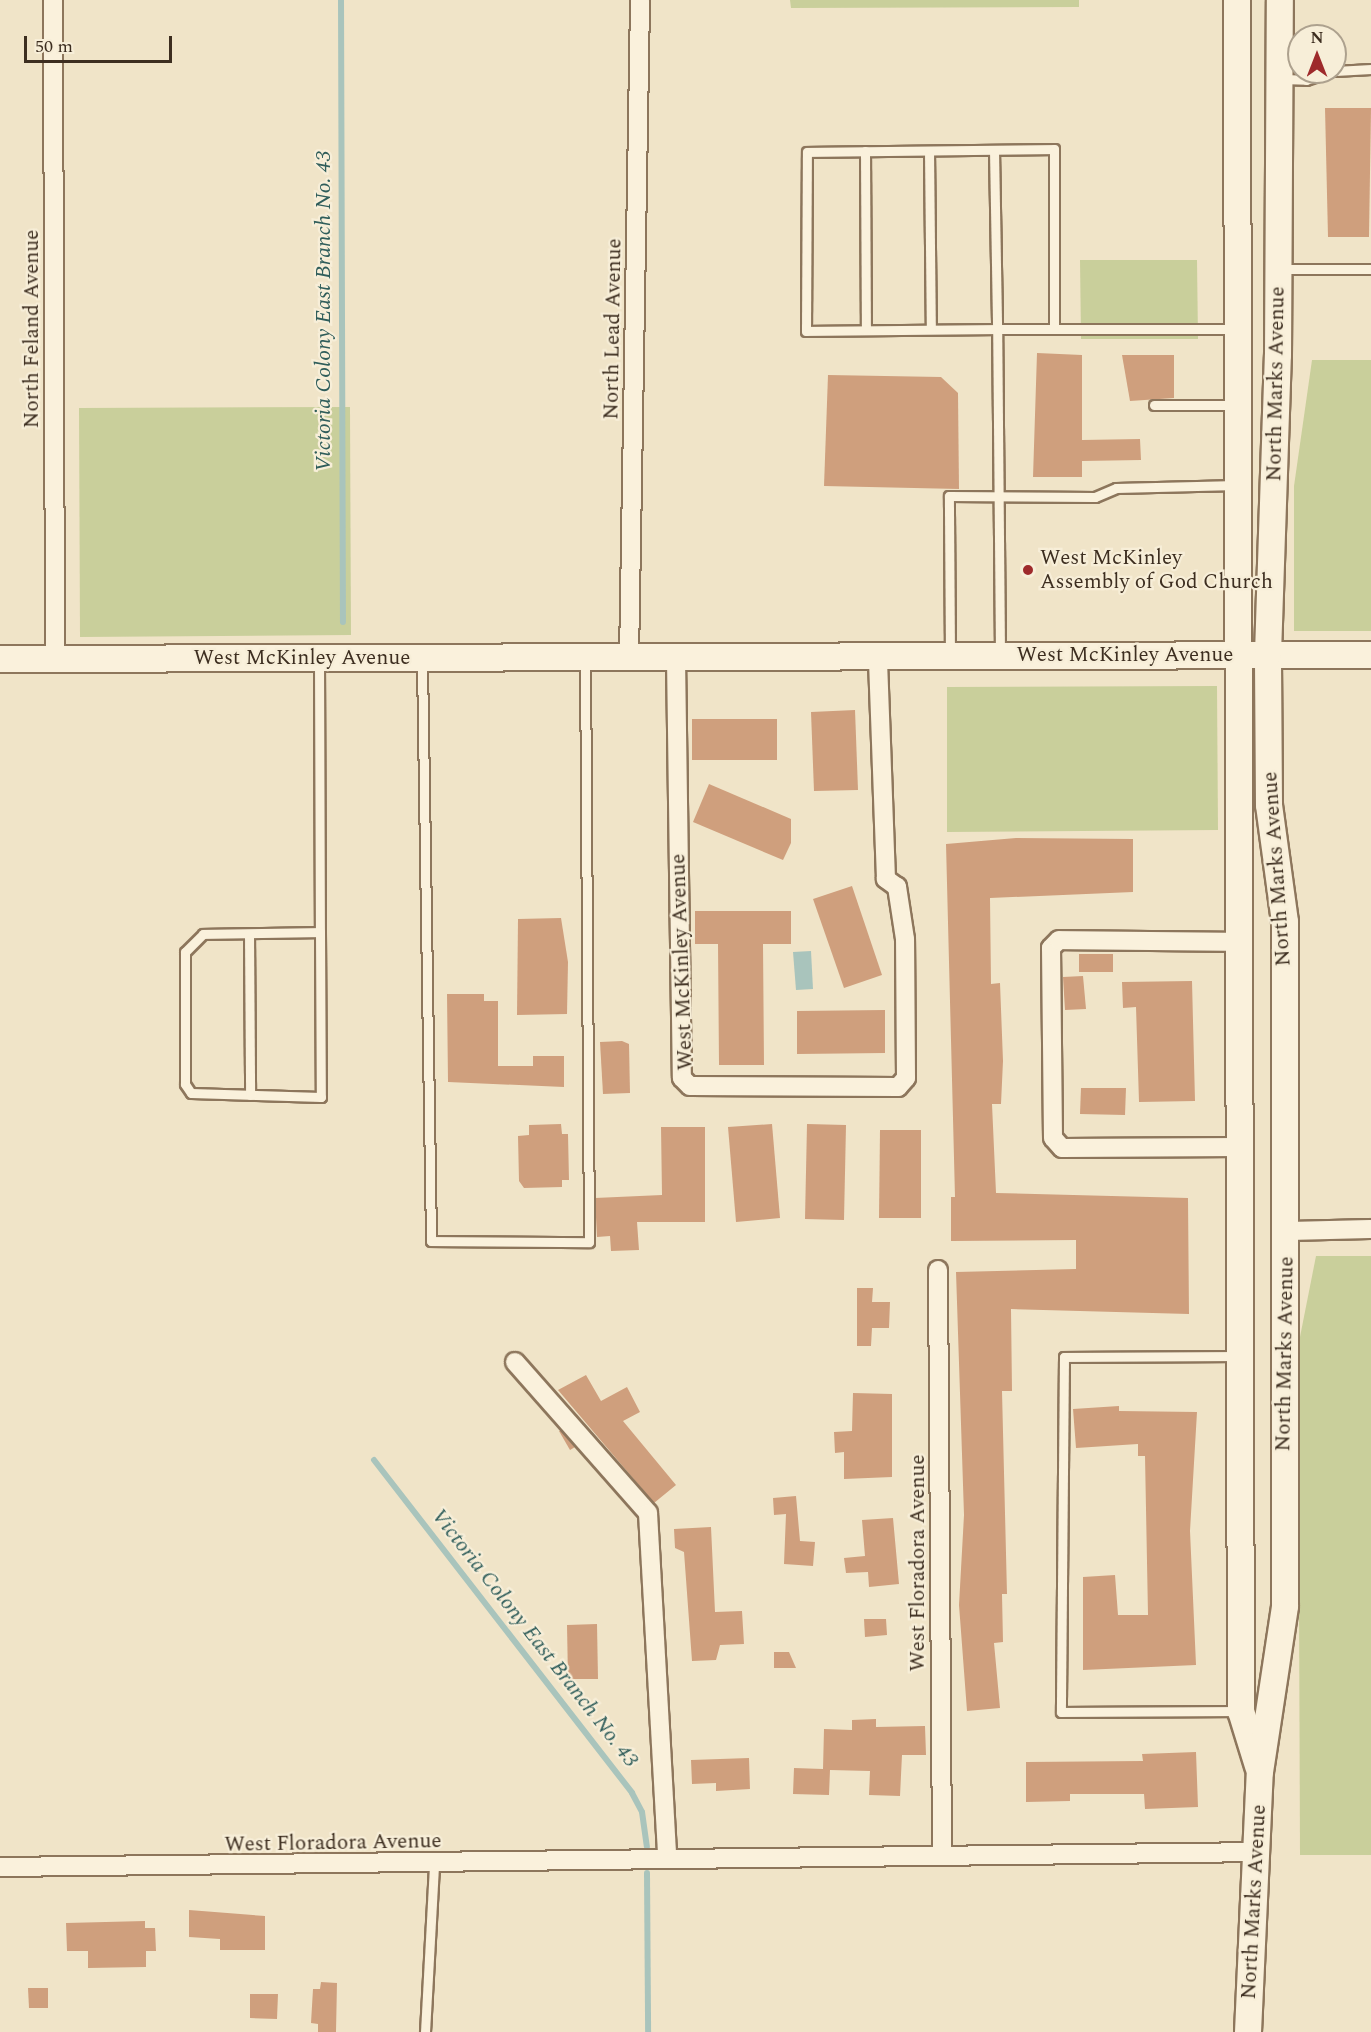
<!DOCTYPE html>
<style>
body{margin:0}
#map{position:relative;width:1371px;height:2032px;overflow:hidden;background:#f0e4c8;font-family:Spectral,serif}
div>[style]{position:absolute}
.green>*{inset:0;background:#c9cf9b}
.water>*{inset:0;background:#a9c4bc}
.stream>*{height:6px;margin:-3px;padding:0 3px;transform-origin:3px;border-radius:3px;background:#a9c4bc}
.building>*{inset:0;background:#cf9f7d}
.roads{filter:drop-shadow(2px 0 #8d765c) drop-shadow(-2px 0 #8d765c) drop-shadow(0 2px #8d765c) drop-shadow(0 -2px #8d765c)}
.service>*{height:9px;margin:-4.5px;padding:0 4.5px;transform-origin:4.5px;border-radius:4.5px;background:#faf1dc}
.minor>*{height:18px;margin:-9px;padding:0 9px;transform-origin:9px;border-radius:9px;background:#faf1dc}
.secondary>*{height:26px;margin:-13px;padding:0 13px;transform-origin:13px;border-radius:13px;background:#faf1dc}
.dots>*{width:16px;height:16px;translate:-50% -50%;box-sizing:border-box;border:3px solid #f7eed8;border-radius:50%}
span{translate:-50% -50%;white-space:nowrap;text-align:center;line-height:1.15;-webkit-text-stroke:4.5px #f7eed8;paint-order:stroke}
.street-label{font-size:21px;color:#3d2e20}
.poi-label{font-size:21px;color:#3d2e20}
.left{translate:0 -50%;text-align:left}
.water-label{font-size:22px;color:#2f5d5a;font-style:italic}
.north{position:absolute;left:1287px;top:24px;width:60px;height:60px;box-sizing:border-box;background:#f7eed8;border:2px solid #ada18e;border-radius:50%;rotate:0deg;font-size:16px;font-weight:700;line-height:24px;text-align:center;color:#3d2e20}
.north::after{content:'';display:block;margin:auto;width:21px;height:27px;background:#9e2a2b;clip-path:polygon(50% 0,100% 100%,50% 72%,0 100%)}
.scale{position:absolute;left:24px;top:36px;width:148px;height:27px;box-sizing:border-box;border:3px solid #3d2e20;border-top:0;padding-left:8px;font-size:18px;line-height:21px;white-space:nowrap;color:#3d2e20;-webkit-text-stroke:4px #f7eed8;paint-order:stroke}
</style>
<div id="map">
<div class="green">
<div style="clip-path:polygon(790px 0,1079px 0,1079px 7px,791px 8px)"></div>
<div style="clip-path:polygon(1080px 260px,1197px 260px,1198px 339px,1081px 339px)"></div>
<div style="clip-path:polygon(1312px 360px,1371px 360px,1371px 631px,1294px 631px,1294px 486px)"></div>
<div style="clip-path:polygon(350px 407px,351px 635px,80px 637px,79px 408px)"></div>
<div style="clip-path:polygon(1217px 686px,1218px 830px,947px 832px,947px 687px)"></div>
<div style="clip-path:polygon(1316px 1256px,1371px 1256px,1371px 1855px,1300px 1855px,1298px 1347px)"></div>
</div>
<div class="water">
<div style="clip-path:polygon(811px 951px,813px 989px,796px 990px,793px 952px)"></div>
</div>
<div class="stream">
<div style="left:341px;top:0;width:622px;rotate:89.82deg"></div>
<div style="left:374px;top:1460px;width:421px;rotate:52.2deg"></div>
<div style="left:632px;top:1793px;width:21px;rotate:62deg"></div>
<div style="left:642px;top:1812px;width:35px;rotate:82deg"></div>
<div style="left:647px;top:1873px;width:159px;rotate:89.6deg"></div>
</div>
<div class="building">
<div style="clip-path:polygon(1325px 108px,1371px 108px,1369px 237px,1328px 237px)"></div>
<div style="clip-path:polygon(1037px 353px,1082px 355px,1082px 440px,1140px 439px,1141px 460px,1082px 461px,1082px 477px,1033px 477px)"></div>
<div style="clip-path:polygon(1122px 355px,1174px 355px,1174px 398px,1130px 401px)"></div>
<div style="clip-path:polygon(828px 375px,941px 377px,958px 393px,959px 489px,824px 486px)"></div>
<div style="clip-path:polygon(855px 710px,858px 790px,814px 791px,811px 712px)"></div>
<div style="clip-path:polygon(692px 719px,777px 719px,777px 760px,692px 760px)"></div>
<div style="clip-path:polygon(709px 784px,791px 819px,791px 843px,783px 860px,693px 822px)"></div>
<div style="clip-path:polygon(1016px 838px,1133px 839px,1133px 892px,990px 898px,991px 984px,1000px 983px,1003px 1061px,1001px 1104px,992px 1104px,996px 1193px,1188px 1198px,1189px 1314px,1011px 1309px,1012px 1391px,1002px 1391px,1007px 1594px,1002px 1594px,1003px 1642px,994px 1643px,1000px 1708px,967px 1711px,959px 1605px,964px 1515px,956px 1272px,1076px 1269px,1076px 1240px,951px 1241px,951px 1197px,955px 1197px,946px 844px)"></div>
<div style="clip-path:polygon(852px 886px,882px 975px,844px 988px,813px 899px)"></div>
<div style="clip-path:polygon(695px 911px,791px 911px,791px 944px,763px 944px,764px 1065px,719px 1065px,718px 944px,695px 944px)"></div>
<div style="clip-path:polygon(561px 918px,568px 962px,567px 1014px,517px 1015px,518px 919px)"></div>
<div style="clip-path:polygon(1079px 954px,1113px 954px,1113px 972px,1079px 972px)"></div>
<div style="clip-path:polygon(1083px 976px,1086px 1009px,1065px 1010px,1063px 977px)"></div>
<div style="clip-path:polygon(1192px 981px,1195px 1101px,1139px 1102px,1136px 1007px,1123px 1008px,1122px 982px)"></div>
<div style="clip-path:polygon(447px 994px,484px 994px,484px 1001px,498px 1001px,498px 1066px,533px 1066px,533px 1056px,564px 1056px,564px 1087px,448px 1082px)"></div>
<div style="clip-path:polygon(885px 1010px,885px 1053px,797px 1054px,797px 1011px)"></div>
<div style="clip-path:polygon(622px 1041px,629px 1044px,630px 1093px,603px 1094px,600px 1042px)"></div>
<div style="clip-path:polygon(1081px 1088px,1126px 1088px,1125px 1115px,1080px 1114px)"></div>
<div style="clip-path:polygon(561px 1124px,562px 1134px,568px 1134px,569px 1180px,562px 1180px,562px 1187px,524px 1188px,519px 1181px,518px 1136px,529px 1135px,529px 1125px)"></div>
<div style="clip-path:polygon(772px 1124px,780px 1218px,736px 1222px,728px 1127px)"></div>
<div style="clip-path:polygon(807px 1124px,846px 1125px,844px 1220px,805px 1219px)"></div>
<div style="clip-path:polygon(661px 1127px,705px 1127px,705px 1222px,637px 1222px,639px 1250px,611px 1251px,610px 1236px,597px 1237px,595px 1198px,662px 1195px)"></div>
<div style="clip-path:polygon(880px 1130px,921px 1130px,921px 1218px,879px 1218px)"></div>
<div style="clip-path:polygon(857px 1288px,873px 1288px,872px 1302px,890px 1302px,889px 1328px,872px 1328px,871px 1346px,857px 1346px)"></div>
<div style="clip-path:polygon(586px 1375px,601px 1401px,627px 1387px,640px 1412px,623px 1421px,676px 1485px,654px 1503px,558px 1390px)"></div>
<div style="clip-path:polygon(853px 1393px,892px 1394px,892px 1477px,844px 1479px,844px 1452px,835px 1453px,834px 1432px,852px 1431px)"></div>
<div style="clip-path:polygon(1119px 1406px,1119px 1411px,1197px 1412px,1190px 1531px,1196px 1665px,1083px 1670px,1083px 1577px,1115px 1575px,1118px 1615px,1148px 1615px,1145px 1456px,1138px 1456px,1138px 1444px,1076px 1448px,1073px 1409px)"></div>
<div style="clip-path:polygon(559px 1431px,561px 1431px,575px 1447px,570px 1450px)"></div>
<div style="clip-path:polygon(796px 1496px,800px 1541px,815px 1542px,813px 1566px,784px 1564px,786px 1514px,774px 1515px,773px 1498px)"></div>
<div style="clip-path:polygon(893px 1518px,899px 1584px,869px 1587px,868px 1572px,846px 1573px,844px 1558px,865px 1556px,862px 1520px)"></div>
<div style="clip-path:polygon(711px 1527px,715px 1612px,742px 1611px,744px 1644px,720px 1645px,716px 1660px,692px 1661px,684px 1552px,675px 1548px,674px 1529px)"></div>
<div style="clip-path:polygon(864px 1619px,886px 1619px,887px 1635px,865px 1637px)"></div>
<div style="clip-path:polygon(597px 1624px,598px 1679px,568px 1679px,567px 1625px)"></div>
<div style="clip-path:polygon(774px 1652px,789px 1652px,796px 1668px,774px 1668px)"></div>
<div style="clip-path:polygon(876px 1719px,876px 1727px,925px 1726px,926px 1755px,902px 1755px,900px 1796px,869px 1795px,870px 1771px,830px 1770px,829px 1795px,793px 1794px,794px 1768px,823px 1769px,824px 1729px,852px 1730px,852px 1720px)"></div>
<div style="clip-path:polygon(1196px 1752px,1198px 1807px,1145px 1809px,1144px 1794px,1070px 1794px,1070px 1801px,1026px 1802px,1026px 1762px,1143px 1761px,1142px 1754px)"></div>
<div style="clip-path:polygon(749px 1758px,750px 1789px,716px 1791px,716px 1783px,692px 1784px,691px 1760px)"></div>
<div style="clip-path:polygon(189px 1910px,265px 1916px,265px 1950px,220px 1950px,220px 1939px,189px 1937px)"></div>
<div style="clip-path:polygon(145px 1921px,145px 1928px,155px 1928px,156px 1951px,146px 1951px,146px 1967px,88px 1968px,88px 1951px,67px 1951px,66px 1923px)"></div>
<div style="clip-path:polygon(321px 1982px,337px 1983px,336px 2032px,318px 2032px,318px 2024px,311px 2023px,313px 1989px,320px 1989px)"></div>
<div style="clip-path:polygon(28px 1988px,48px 1988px,48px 2008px,29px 2008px)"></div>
<div style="clip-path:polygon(250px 1994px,278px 1994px,277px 2019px,250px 2018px)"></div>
</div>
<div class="roads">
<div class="service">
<div style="left:1335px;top:71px;width:36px;rotate:-3deg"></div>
<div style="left:1282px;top:79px;width:24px;rotate:2deg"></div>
<div style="left:1306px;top:80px;width:24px;rotate:-19deg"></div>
<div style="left:994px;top:150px;width:179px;rotate:89deg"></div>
<div style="left:997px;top:329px;width:191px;rotate:179.4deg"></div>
<div style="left:806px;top:331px;width:179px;rotate:-89.7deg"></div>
<div style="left:807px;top:152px;width:247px;rotate:-0.7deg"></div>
<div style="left:1054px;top:149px;width:178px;rotate:90deg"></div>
<div style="left:865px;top:151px;width:179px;rotate:89.7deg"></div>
<div style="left:929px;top:151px;width:178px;rotate:89.4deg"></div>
<div style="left:1280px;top:269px;width:91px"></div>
<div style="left:1154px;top:405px;width:83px"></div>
<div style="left:1000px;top:653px;width:324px;rotate:-90.5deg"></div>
<div style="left:997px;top:329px;width:238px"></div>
<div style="left:950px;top:654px;width:158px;rotate:-90.4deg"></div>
<div style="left:949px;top:496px;width:146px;rotate:0.4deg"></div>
<div style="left:1095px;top:497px;width:23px;rotate:-23deg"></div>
<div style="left:1116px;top:488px;width:121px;rotate:-1.4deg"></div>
<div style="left:319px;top:661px;width:271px;rotate:89.8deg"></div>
<div style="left:320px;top:932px;width:165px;rotate:89.7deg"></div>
<div style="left:321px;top:1097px;width:130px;rotate:-178.2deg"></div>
<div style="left:191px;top:1093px;width:11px;rotate:-124deg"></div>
<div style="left:185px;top:1084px;width:132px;rotate:-90deg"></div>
<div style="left:185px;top:952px;width:25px;rotate:-45deg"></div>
<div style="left:203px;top:934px;width:117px;rotate:-1deg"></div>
<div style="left:422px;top:661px;width:580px;rotate:89.11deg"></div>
<div style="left:431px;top:1241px;width:158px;rotate:0.4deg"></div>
<div style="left:589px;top:1242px;width:583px;rotate:-90.39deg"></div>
<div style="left:249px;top:934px;width:161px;rotate:89.6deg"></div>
<div style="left:1237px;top:1356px;width:173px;rotate:179.7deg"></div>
<div style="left:1064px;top:1357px;width:355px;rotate:90.5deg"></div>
<div style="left:1061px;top:1712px;width:178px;rotate:-0.3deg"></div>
<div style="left:425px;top:2032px;width:168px;rotate:-86.9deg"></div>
</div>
<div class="minor">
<div style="left:53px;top:0;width:658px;rotate:89.83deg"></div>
<div style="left:676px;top:658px;width:420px;rotate:89.2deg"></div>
<div style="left:682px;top:1078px;width:11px;rotate:45deg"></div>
<div style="left:690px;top:1086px;width:208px;rotate:0.3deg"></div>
<div style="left:898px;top:1087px;width:12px;rotate:-48deg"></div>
<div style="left:906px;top:1078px;width:139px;rotate:-90.4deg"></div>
<div style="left:905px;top:939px;width:53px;rotate:-98.7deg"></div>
<div style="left:897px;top:887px;width:14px;rotate:-144deg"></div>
<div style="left:886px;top:879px;width:222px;rotate:-92.1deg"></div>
<div style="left:629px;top:659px;width:659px;rotate:-89.04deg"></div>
<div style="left:1240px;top:1147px;width:178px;rotate:179.7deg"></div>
<div style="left:1062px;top:1148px;width:13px;rotate:-132deg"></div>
<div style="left:1053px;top:1138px;width:190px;rotate:-90.6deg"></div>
<div style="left:1051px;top:948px;width:11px;rotate:-45deg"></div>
<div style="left:1059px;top:940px;width:182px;rotate:0.6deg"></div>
<div style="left:1288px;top:1231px;width:83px;rotate:-1.4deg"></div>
<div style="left:938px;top:1270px;width:586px;rotate:89.61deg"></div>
<div style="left:515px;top:1362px;width:201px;rotate:48.6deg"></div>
<div style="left:648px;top:1513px;width:346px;rotate:86.8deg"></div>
<div style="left:0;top:1867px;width:1256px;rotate:-0.68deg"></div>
</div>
<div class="secondary">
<div style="left:1237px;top:0;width:1711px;rotate:89.87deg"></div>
<div style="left:1241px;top:1711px;width:58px;rotate:72.8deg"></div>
<div style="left:0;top:659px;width:1371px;rotate:-0.17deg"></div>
<div style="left:1248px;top:2032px;width:260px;rotate:-87.4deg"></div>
<div style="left:1260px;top:1772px;width:168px;rotate:-81.4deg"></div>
<div style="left:1285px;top:1606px;width:684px;rotate:-90deg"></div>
<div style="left:1285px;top:922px;width:118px;rotate:-97.8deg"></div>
<div style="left:1269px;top:805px;width:151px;rotate:-90.4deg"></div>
<div style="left:1268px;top:654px;width:299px;rotate:-88.1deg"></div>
<div style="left:1278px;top:355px;width:355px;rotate:-89.7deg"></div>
</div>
</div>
<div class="dots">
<div style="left:1028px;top:570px;background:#9e2a2b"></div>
</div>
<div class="street-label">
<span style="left:32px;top:329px;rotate:-90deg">North Feland Avenue</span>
<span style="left:613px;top:329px;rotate:-89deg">North Lead Avenue</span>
<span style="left:1276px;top:384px;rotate:-89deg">North Marks Avenue</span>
<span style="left:1125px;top:655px">West McKinley Avenue</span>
<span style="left:302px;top:658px">West McKinley Avenue</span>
<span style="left:1277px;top:869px;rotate:-94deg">North Marks Avenue</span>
<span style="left:682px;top:962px;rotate:-92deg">West McKinley Avenue</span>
<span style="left:1285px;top:1354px;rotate:-89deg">North Marks Avenue</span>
<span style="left:918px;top:1563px;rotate:-90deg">West Floradora Avenue</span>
<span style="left:333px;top:1843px;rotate:-1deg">West Floradora Avenue</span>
<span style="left:1254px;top:1902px;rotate:-87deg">North Marks Avenue</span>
</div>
<div class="poi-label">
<span class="left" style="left:1040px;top:570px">West McKinley<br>Assembly of God Church</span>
</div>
<div class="water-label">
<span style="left:324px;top:311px;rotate:-90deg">Victoria Colony East Branch No. 43</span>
<span style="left:535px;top:1638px;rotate:52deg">Victoria Colony East Branch No. 43</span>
</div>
<div class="north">N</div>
<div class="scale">50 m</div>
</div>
